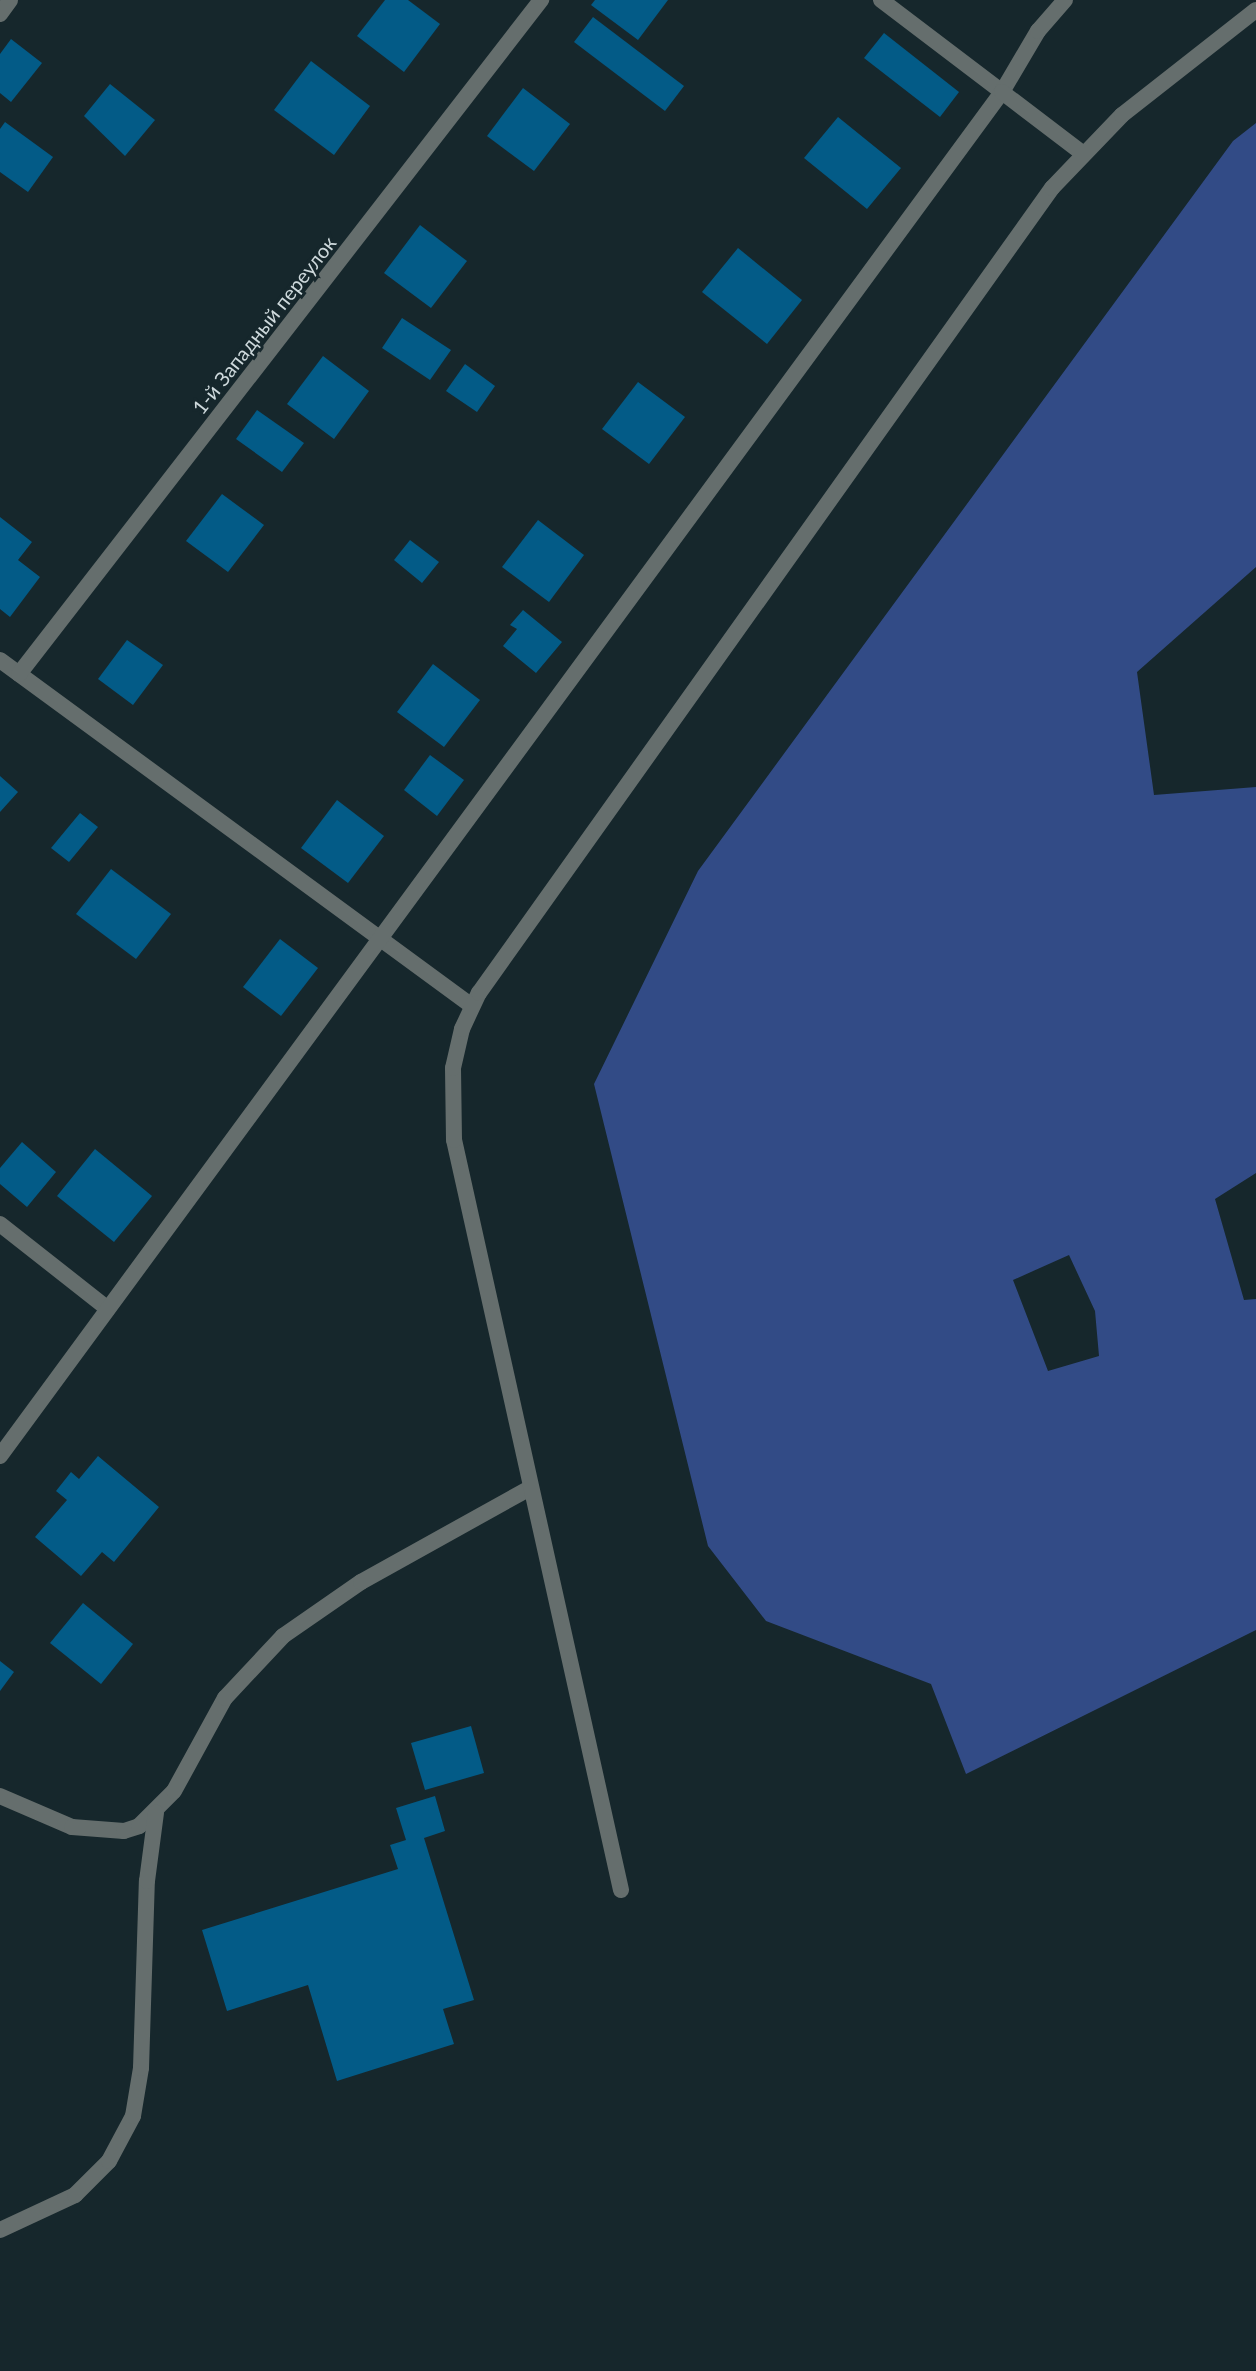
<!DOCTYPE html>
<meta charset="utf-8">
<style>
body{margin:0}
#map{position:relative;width:1256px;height:2371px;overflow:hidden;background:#16272c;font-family:Lato,sans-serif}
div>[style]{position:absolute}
.water>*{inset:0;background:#324b86}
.building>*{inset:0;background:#035b87}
.lane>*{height:16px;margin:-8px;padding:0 8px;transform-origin:8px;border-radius:8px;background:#656e6d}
span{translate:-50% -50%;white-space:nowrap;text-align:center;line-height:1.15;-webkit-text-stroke:6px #16272c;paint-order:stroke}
.street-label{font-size:20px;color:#ced9dc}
</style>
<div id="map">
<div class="water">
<div style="clip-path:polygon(evenodd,1256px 123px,1256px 567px,1137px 672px,1154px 795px,1256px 787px,1256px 1173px,1215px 1199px,1244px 1300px,1256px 1299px,1256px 1630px,966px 1774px,931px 1684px,766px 1621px,708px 1546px,594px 1084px,698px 871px,1233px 141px,1256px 123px,1069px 1255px,1095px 1311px,1099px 1356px,1048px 1371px,1013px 1280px,1069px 1255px)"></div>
</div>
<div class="building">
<div style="clip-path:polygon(385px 0,408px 0,440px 24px,404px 72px,357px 36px)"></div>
<div style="clip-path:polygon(595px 0,668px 0,638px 40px,591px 5px)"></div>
<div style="clip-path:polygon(593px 17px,684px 86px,665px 111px,574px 42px)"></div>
<div style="clip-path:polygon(884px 33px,959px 92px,940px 117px,864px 58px)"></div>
<div style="clip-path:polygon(11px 39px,42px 63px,11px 102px,0 93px,0 54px)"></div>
<div style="clip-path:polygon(311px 61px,370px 106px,334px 155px,274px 110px)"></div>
<div style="clip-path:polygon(110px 84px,155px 120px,125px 156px,84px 116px)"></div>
<div style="clip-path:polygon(523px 88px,570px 124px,534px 171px,487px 136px)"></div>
<div style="clip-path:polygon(838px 117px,901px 168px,867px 209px,804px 158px)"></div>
<div style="clip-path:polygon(5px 122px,53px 157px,28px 192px,0 172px,0 129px)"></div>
<div style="clip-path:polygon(420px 225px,467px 261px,431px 308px,384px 273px)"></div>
<div style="clip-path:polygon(738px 248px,802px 300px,767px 344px,702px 292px)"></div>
<div style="clip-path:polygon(402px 318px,451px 350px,430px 380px,382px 348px)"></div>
<div style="clip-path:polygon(323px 356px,369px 391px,334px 439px,287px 404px)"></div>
<div style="clip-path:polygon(465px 364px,495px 386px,477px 412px,446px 391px)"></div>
<div style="clip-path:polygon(638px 382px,685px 417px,649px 464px,602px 429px)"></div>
<div style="clip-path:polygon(257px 410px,304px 443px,282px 472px,236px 439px)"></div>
<div style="clip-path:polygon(222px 494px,264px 525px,228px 572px,186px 541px)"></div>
<div style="clip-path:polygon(0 517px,32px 542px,18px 560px,40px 577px,10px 617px,0 609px)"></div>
<div style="clip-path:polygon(538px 520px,584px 555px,549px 602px,502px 567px)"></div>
<div style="clip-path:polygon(410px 540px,439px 562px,422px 583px,394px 560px)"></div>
<div style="clip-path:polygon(523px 610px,562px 642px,536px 673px,503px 646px,517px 629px,510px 625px)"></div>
<div style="clip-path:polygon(127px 640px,163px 665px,133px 705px,98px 679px)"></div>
<div style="clip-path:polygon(433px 664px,480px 700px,444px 747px,397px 712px)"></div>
<div style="clip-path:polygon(430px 755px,464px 780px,437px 816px,404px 790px)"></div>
<div style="clip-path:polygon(0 776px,18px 792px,0 812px)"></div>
<div style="clip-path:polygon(337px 800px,384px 836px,348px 883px,301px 848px)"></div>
<div style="clip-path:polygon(80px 813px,98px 827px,69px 862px,51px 848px)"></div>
<div style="clip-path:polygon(111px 869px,171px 914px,136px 959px,76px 914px)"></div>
<div style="clip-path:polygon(280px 939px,318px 968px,281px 1016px,243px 987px)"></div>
<div style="clip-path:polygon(22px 1142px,56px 1172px,27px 1207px,0 1184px,0 1168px)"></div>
<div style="clip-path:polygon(95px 1149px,152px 1196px,114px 1242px,57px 1196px)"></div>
<div style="clip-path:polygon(98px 1456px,159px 1507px,114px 1562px,102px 1552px,81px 1576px,35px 1537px,67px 1500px,56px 1491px,71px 1472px,79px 1479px)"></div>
<div style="clip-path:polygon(83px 1603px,133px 1644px,101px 1684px,50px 1643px)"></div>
<div style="clip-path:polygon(0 1661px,14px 1672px,0 1691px)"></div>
<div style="clip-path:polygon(471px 1726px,484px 1773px,425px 1790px,411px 1743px)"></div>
<div style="clip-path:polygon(435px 1796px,445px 1831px,424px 1838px,474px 2000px,443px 2009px,454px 2044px,337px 2081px,308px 1985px,227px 2011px,202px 1930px,398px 1869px,390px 1845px,406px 1840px,396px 1808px)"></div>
</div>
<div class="lane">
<div style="left:881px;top:0;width:152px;rotate:37.2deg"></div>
<div style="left:1002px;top:92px;width:71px;rotate:-59.5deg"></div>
<div style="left:1038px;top:31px;width:41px;rotate:-48.9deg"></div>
<div style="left:0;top:14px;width:17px;rotate:-54deg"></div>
<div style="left:0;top:660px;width:585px;rotate:36.24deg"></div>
<div style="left:19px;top:674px;width:853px;rotate:-52.24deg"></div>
<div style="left:0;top:1224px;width:137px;rotate:38.2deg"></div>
<div style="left:0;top:1456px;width:1692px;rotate:-53.7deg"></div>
<div style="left:1002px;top:92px;width:101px;rotate:37.3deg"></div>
<div style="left:0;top:1796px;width:78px;rotate:23.3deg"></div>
<div style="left:72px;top:1827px;width:52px;rotate:4.4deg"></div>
<div style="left:124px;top:1831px;width:16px;rotate:-18deg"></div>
<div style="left:139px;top:1826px;width:49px;rotate:-45deg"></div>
<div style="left:174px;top:1791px;width:106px;rotate:-61.3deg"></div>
<div style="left:225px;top:1698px;width:85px;rotate:-46.9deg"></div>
<div style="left:283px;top:1636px;width:95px;rotate:-34.7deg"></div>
<div style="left:361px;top:1582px;width:193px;rotate:-29.1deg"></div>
<div style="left:621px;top:1890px;width:768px;rotate:-102.55deg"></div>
<div style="left:454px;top:1140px;width:72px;rotate:-90.8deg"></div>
<div style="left:453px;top:1068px;width:40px;rotate:-77deg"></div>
<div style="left:462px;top:1029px;width:40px;rotate:-65deg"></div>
<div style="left:479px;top:993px;width:988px;rotate:-54.56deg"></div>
<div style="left:1052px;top:188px;width:101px;rotate:-46.2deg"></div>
<div style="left:1122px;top:115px;width:170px;rotate:-38.1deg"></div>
<div style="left:0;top:2230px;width:83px;rotate:-25deg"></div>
<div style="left:75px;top:2195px;width:48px;rotate:-45deg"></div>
<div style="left:109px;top:2161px;width:51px;rotate:-61.9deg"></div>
<div style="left:133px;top:2116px;width:49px;rotate:-80.5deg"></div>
<div style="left:141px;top:2068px;width:187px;rotate:-88.2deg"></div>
<div style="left:147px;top:1881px;width:69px;rotate:-82.5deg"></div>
</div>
<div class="street-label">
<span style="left:264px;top:325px;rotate:-52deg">1-й Западный переулок</span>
</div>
</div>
